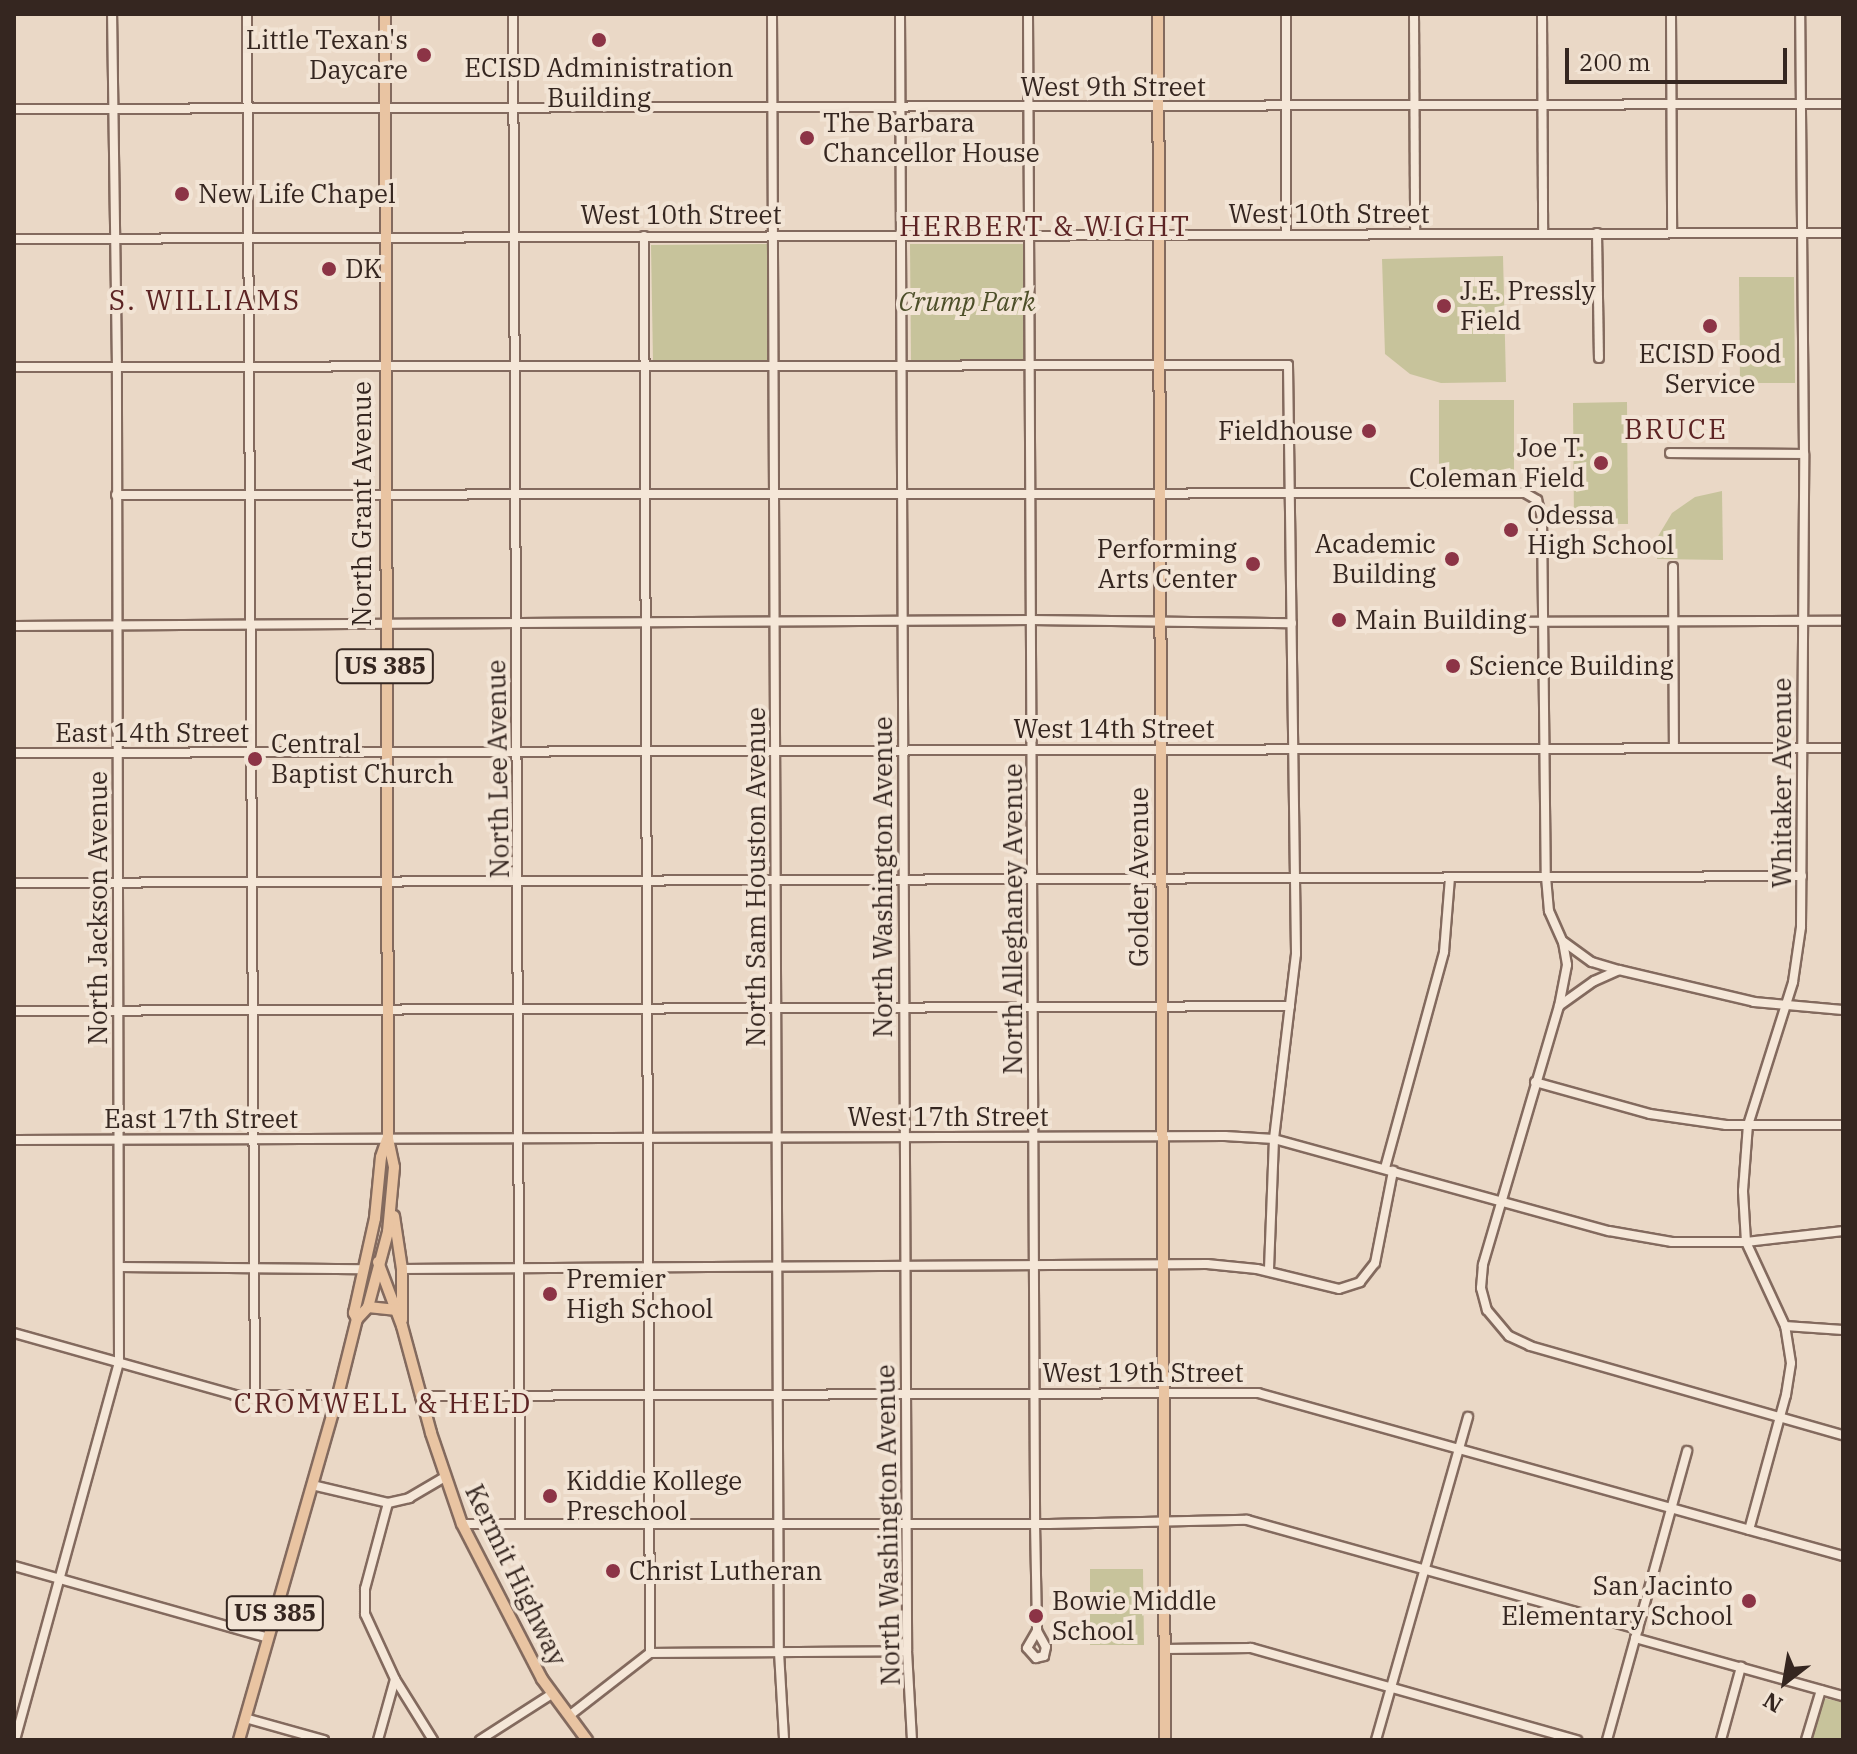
<!DOCTYPE html>
<style>
body{margin:0}
#map{position:relative;width:1857px;height:1754px;overflow:hidden;background:#ead8c6;font-family:"IBM Plex Serif",serif}
div>[style]{position:absolute}
.green>*{inset:0;background:#c7c39b}
.roads{filter:drop-shadow(2px 0 #836a5e) drop-shadow(-2px 0 #836a5e) drop-shadow(0 2px #836a5e) drop-shadow(0 -2px #836a5e)}
.minor>*{height:8px;margin:-4px;padding:0 4px;transform-origin:4px;border-radius:4px;background:#f5e7d8}
.major>*{height:10px;margin:-5px;padding:0 5px;transform-origin:5px;border-radius:5px;background:#e9c4a2}
.dots>*{width:22px;height:22px;translate:-50% -50%;box-sizing:border-box;border:4px solid #f2e4d5;border-radius:50%}
span{translate:-50% -50%;white-space:nowrap;text-align:center;line-height:1.15;-webkit-text-stroke:8px #f2e4d5;paint-order:stroke}
.shield-label span{padding:2px 6px;background:#f2e4d5;border:2px solid;border-radius:6px;-webkit-text-stroke-width:0}
.shield-label{font-size:24px;color:#352620;font-weight:700}
.poi-label{font-size:26px;color:#352620}
.right{translate:-100% -50%;text-align:right}
.left{translate:0 -50%;text-align:left}
.street-label{font-size:26px;color:#352620}
.park-label{font-size:26px;color:#4d4f29;font-style:italic}
.neighbourhood-label{font-size:28px;color:#5d2424;letter-spacing:2px}
.frame{position:absolute;inset:0;border:16px solid #352620;pointer-events:none}
.north{position:absolute;left:1745px;top:1642px;width:80px;height:80px;-webkit-text-stroke:6px #f2e4d5;paint-order:stroke;rotate:211deg;font-size:22px;font-weight:700;line-height:32px;text-align:center;color:#352620}
.north::after{content:'';display:block;margin:auto;width:28px;height:36px;background:#352620;clip-path:polygon(50% 0,100% 100%,50% 72%,0 100%)}
.scale{position:absolute;left:1565px;top:48px;width:222px;height:36px;box-sizing:border-box;border:4px solid #352620;border-top:0;padding-left:10px;font-size:24px;line-height:28px;white-space:nowrap;color:#352620;-webkit-text-stroke:6px #f2e4d5;paint-order:stroke}
</style>
<div id="map">
<div class="green">
<div style="clip-path:polygon(767px 244px,767px 361px,653px 362px,651px 245px)"></div>
<div style="clip-path:polygon(910px 244px,1024px 244px,1025px 361px,911px 361px)"></div>
<div style="clip-path:polygon(1503px 256px,1506px 382px,1441px 383px,1410px 374px,1385px 354px,1382px 259px)"></div>
<div style="clip-path:polygon(1739px 277px,1794px 277px,1795px 383px,1740px 383px)"></div>
<div style="clip-path:polygon(1439px 400px,1514px 400px,1514px 485px,1439px 485px)"></div>
<div style="clip-path:polygon(1627px 402px,1628px 524px,1574px 524px,1573px 403px)"></div>
<div style="clip-path:polygon(1722px 491px,1723px 560px,1657px 559px,1657px 538px,1672px 513px,1695px 497px)"></div>
<div style="clip-path:polygon(1090px 1569px,1143px 1569px,1144px 1645px,1090px 1645px)"></div>
<div style="clip-path:polygon(1822px 1698px,1843px 1702px,1843px 1740px,1812px 1740px)"></div>
</div>
<div class="roads">
<div class="minor">
<div style="left:247px;top:14px;width:1381px;rotate:89.67deg"></div>
<div style="left:513px;top:14px;width:1510px;rotate:89.73deg"></div>
<div style="left:772px;top:14px;width:1638px;rotate:89.76deg"></div>
<div style="left:779px;top:1652px;width:88px;rotate:86.7deg"></div>
<div style="left:900px;top:14px;width:1637px;rotate:89.75deg"></div>
<div style="left:907px;top:1651px;width:89px;rotate:86.8deg"></div>
<div style="left:1028px;top:14px;width:1509px;rotate:89.73deg"></div>
<div style="left:1035px;top:1523px;width:108px;rotate:88.9deg"></div>
<div style="left:1037px;top:1631px;width:18px;rotate:61deg"></div>
<div style="left:1046px;top:1647px;width:9px;rotate:103deg"></div>
<div style="left:1044px;top:1656px;width:8px;rotate:166deg"></div>
<div style="left:1036px;top:1658px;width:13px;rotate:-132deg"></div>
<div style="left:1027px;top:1648px;width:20px;rotate:-60deg"></div>
<div style="left:1286px;top:14px;width:220px;rotate:90deg"></div>
<div style="left:1414px;top:14px;width:220px;rotate:89.7deg"></div>
<div style="left:1542px;top:14px;width:219px;rotate:89.7deg"></div>
<div style="left:1671px;top:14px;width:219px;rotate:89.7deg"></div>
<div style="left:14px;top:109px;width:1829px;rotate:-0.16deg"></div>
<div style="left:1597px;top:233px;width:125px;rotate:89.1deg"></div>
<div style="left:644px;top:236px;width:1417px;rotate:89.76deg"></div>
<div style="left:14px;top:239px;width:1829px;rotate:-0.19deg"></div>
<div style="left:14px;top:367px;width:1274px;rotate:-0.09deg"></div>
<div style="left:1288px;top:365px;width:589px;rotate:89.22deg"></div>
<div style="left:1296px;top:954px;width:186px;rotate:96.8deg"></div>
<div style="left:1274px;top:1139px;width:132px;rotate:92.2deg"></div>
<div style="left:1670px;top:453px;width:134px;rotate:0.4deg"></div>
<div style="left:116px;top:495px;width:1409px;rotate:-0.08deg"></div>
<div style="left:1525px;top:493px;width:14px;rotate:30deg"></div>
<div style="left:1537px;top:500px;width:18px;rotate:74deg"></div>
<div style="left:1542px;top:517px;width:360px;rotate:89.4deg"></div>
<div style="left:1546px;top:877px;width:34px;rotate:85deg"></div>
<div style="left:1549px;top:911px;width:34px;rotate:66deg"></div>
<div style="left:1563px;top:942px;width:23px;rotate:80deg"></div>
<div style="left:1567px;top:965px;width:42px;rotate:101deg"></div>
<div style="left:1673px;top:567px;width:181px;rotate:89.7deg"></div>
<div style="left:1481px;top:622px;width:362px;rotate:-0.2deg"></div>
<div style="left:14px;top:626px;width:1017px;rotate:-0.34deg"></div>
<div style="left:1031px;top:620px;width:261px;rotate:0.7deg"></div>
<div style="left:14px;top:753px;width:1829px;rotate:-0.16deg"></div>
<div style="left:14px;top:883px;width:1788px;rotate:-0.22deg"></div>
<div style="left:1564px;top:942px;width:34px;rotate:36deg"></div>
<div style="left:1592px;top:962px;width:28px;rotate:17deg"></div>
<div style="left:1619px;top:970px;width:139px;rotate:13.3deg"></div>
<div style="left:1754px;top:1002px;width:89px;rotate:5.1deg"></div>
<div style="left:1619px;top:970px;width:27px;rotate:156deg"></div>
<div style="left:1594px;top:981px;width:43px;rotate:144.5deg"></div>
<div style="left:1559px;top:1006px;width:270px;rotate:106.4deg"></div>
<div style="left:1483px;top:1265px;width:23px;rotate:95deg"></div>
<div style="left:1481px;top:1288px;width:23px;rotate:75deg"></div>
<div style="left:1487px;top:1310px;width:34px;rotate:50deg"></div>
<div style="left:1509px;top:1336px;width:23px;rotate:25deg"></div>
<div style="left:1530px;top:1346px;width:325px;rotate:15.9deg"></div>
<div style="left:14px;top:1011px;width:1276px;rotate:-0.22deg"></div>
<div style="left:1535px;top:1082px;width:119px;rotate:15.5deg"></div>
<div style="left:1650px;top:1114px;width:77px;rotate:8.2deg"></div>
<div style="left:1726px;top:1125px;width:117px"></div>
<div style="left:14px;top:1140px;width:1211px;rotate:-0.19deg"></div>
<div style="left:1225px;top:1136px;width:49px;rotate:3.5deg"></div>
<div style="left:1274px;top:1139px;width:347px;rotate:15.4deg"></div>
<div style="left:1609px;top:1231px;width:64px;rotate:9.9deg"></div>
<div style="left:1672px;top:1242px;width:74px"></div>
<div style="left:1746px;top:1242px;width:98px;rotate:-6.5deg"></div>
<div style="left:1385px;top:1168px;width:224px;rotate:-74.7deg"></div>
<div style="left:1444px;top:952px;width:75px;rotate:-85.4deg"></div>
<div style="left:119px;top:1267px;width:244px;rotate:0.5deg"></div>
<div style="left:402px;top:1269px;width:805px;rotate:-0.36deg"></div>
<div style="left:1207px;top:1264px;width:50px;rotate:5.7deg"></div>
<div style="left:1257px;top:1269px;width:84px;rotate:13.7deg"></div>
<div style="left:1339px;top:1289px;width:22px;rotate:-18deg"></div>
<div style="left:1360px;top:1282px;width:24px;rotate:-52deg"></div>
<div style="left:1375px;top:1263px;width:94px;rotate:-78.9deg"></div>
<div style="left:1785px;top:1326px;width:58px;rotate:3.9deg"></div>
<div style="left:14px;top:1333px;width:229px;rotate:15.7deg"></div>
<div style="left:234px;top:1395px;width:104px"></div>
<div style="left:420px;top:1396px;width:838px;rotate:-0.21deg"></div>
<div style="left:1258px;top:1393px;width:607px;rotate:15.57deg"></div>
<div style="left:312px;top:1485px;width:78px;rotate:13.3deg"></div>
<div style="left:388px;top:1503px;width:22px;rotate:-13deg"></div>
<div style="left:409px;top:1498px;width:42px;rotate:-30.3deg"></div>
<div style="left:388px;top:1503px;width:89px;rotate:105deg"></div>
<div style="left:365px;top:1589px;width:25px;rotate:90deg"></div>
<div style="left:365px;top:1614px;width:72px;rotate:65.2deg"></div>
<div style="left:395px;top:1679px;width:72px;rotate:58.1deg"></div>
<div style="left:462px;top:1524px;width:587px"></div>
<div style="left:1049px;top:1524px;width:198px;rotate:-1.2deg"></div>
<div style="left:1247px;top:1520px;width:406px;rotate:15.6deg"></div>
<div style="left:1749px;top:1530px;width:140px;rotate:-74.7deg"></div>
<div style="left:1786px;top:1395px;width:32px;rotate:-81deg"></div>
<div style="left:1791px;top:1363px;width:37px;rotate:-99deg"></div>
<div style="left:1785px;top:1326px;width:93px;rotate:-114.9deg"></div>
<div style="left:1746px;top:1242px;width:51px;rotate:-93.4deg"></div>
<div style="left:1743px;top:1191px;width:66px;rotate:-85.7deg"></div>
<div style="left:1748px;top:1125px;width:150px;rotate:-72.5deg"></div>
<div style="left:1793px;top:982px;width:56px;rotate:-81.7deg"></div>
<div style="left:1801px;top:927px;width:473px;rotate:-89.6deg"></div>
<div style="left:1804px;top:454px;width:440px;rotate:-90.5deg"></div>
<div style="left:14px;top:1566px;width:264px;rotate:15.8deg"></div>
<div style="left:1635px;top:1638px;width:216px;rotate:15.6deg"></div>
<div style="left:1164px;top:1649px;width:87px;rotate:-0.7deg"></div>
<div style="left:1251px;top:1648px;width:339px;rotate:15.8deg"></div>
<div style="left:569px;top:1716px;width:103px;rotate:-37.9deg"></div>
<div style="left:650px;top:1653px;width:257px;rotate:-0.4deg"></div>
<div style="left:245px;top:1718px;width:82px;rotate:15.6deg"></div>
<div style="left:15px;top:1740px;width:391px;rotate:-74.6deg"></div>
<div style="left:119px;top:1363px;width:995px;rotate:-90.12deg"></div>
<div style="left:117px;top:368px;width:354px;rotate:-90.8deg"></div>
<div style="left:378px;top:1740px;width:63px;rotate:-74.4deg"></div>
<div style="left:480px;top:1740px;width:85px;rotate:-32.6deg"></div>
<div style="left:1376px;top:1740px;width:336px;rotate:-74.1deg"></div>
<div style="left:1607px;top:1740px;width:300px;rotate:-74.5deg"></div>
<div style="left:1721px;top:1740px;width:76px;rotate:-74.7deg"></div>
<div style="left:1806px;top:1740px;width:52px;rotate:-73.3deg"></div>
</div>
<div class="major">
<div style="left:1158px;top:14px;width:1726px;rotate:89.77deg"></div>
<div style="left:394px;top:1216px;width:54px;rotate:81.4deg"></div>
<div style="left:402px;top:1269px;width:51px;rotate:90deg"></div>
<div style="left:378px;top:1262px;width:68px;rotate:69.4deg"></div>
<div style="left:402px;top:1326px;width:111px;rotate:74.8deg"></div>
<div style="left:431px;top:1433px;width:96px;rotate:71.2deg"></div>
<div style="left:462px;top:1524px;width:174px;rotate:62.7deg"></div>
<div style="left:542px;top:1679px;width:76px;rotate:53.6deg"></div>
<div style="left:368px;top:1307px;width:29px;rotate:6deg"></div>
<div style="left:357px;top:1319px;width:16px;rotate:-47deg"></div>
<div style="left:368px;top:1307px;width:78px;rotate:-75.1deg"></div>
<div style="left:388px;top:1232px;width:65px;rotate:-84.7deg"></div>
<div style="left:394px;top:1167px;width:30px;rotate:-102deg"></div>
<div style="left:388px;top:1138px;width:1124px;rotate:-90.15deg"></div>
<div style="left:239px;top:1740px;width:359px;rotate:-74deg"></div>
<div style="left:338px;top:1395px;width:78px;rotate:-76deg"></div>
<div style="left:357px;top:1319px;width:7px;rotate:-117deg"></div>
<div style="left:354px;top:1313px;width:97px;rotate:-77.5deg"></div>
<div style="left:375px;top:1218px;width:61px;rotate:-84.4deg"></div>
<div style="left:381px;top:1157px;width:18px;rotate:-71deg"></div>
</div>
</div>
<div class="dots">
<div style="left:599px;top:40px;background:#8c3446"></div>
<div style="left:424px;top:55px;background:#8c3446"></div>
<div style="left:807px;top:138px;background:#8c3446"></div>
<div style="left:182px;top:194px;background:#8c3446"></div>
<div style="left:329px;top:269px;background:#8c3446"></div>
<div style="left:1444px;top:306px;background:#8c3446"></div>
<div style="left:1710px;top:326px;background:#8c3446"></div>
<div style="left:1369px;top:431px;background:#8c3446"></div>
<div style="left:1601px;top:463px;background:#8c3446"></div>
<div style="left:1511px;top:530px;background:#8c3446"></div>
<div style="left:1452px;top:559px;background:#8c3446"></div>
<div style="left:1253px;top:564px;background:#8c3446"></div>
<div style="left:1339px;top:620px;background:#8c3446"></div>
<div style="left:1453px;top:666px;background:#8c3446"></div>
<div style="left:255px;top:759px;background:#8c3446"></div>
<div style="left:550px;top:1294px;background:#8c3446"></div>
<div style="left:550px;top:1496px;background:#8c3446"></div>
<div style="left:613px;top:1571px;background:#8c3446"></div>
<div style="left:1749px;top:1601px;background:#8c3446"></div>
<div style="left:1036px;top:1616px;background:#8c3446"></div>
</div>
<div class="shield-label">
<span style="left:385px;top:666px">US 385</span>
<span style="left:275px;top:1613px">US 385</span>
</div>
<div class="poi-label">
<span class="right" style="left:408px;top:55px">Little Texan's<br>Daycare</span>
<span style="left:599px;top:83px">ECISD Administration<br>Building</span>
<span class="left" style="left:823px;top:138px">The Barbara<br>Chancellor House</span>
<span class="left" style="left:198px;top:194px">New Life Chapel</span>
<span class="left" style="left:345px;top:269px">DK</span>
<span class="left" style="left:1460px;top:306px">J.E. Pressly<br>Field</span>
<span style="left:1710px;top:369px">ECISD Food<br>Service</span>
<span class="right" style="left:1353px;top:431px">Fieldhouse</span>
<span class="right" style="left:1585px;top:463px">Joe T.<br>Coleman Field</span>
<span class="left" style="left:1527px;top:530px">Odessa<br>High School</span>
<span class="right" style="left:1436px;top:559px">Academic<br>Building</span>
<span class="right" style="left:1237px;top:564px">Performing<br>Arts Center</span>
<span class="left" style="left:1355px;top:620px">Main Building</span>
<span class="left" style="left:1469px;top:666px">Science Building</span>
<span class="left" style="left:271px;top:759px">Central<br>Baptist Church</span>
<span class="left" style="left:566px;top:1294px">Premier<br>High School</span>
<span class="left" style="left:566px;top:1496px">Kiddie Kollege<br>Preschool</span>
<span class="left" style="left:629px;top:1571px">Christ Lutheran</span>
<span class="right" style="left:1733px;top:1601px">San Jacinto<br>Elementary School</span>
<span class="left" style="left:1052px;top:1616px">Bowie Middle<br>School</span>
</div>
<div class="street-label">
<span style="left:1113px;top:87px">West 9th Street</span>
<span style="left:1329px;top:214px">West 10th Street</span>
<span style="left:681px;top:215px">West 10th Street</span>
<span style="left:362px;top:504px;rotate:-90deg">North Grant Avenue</span>
<span style="left:1114px;top:729px">West 14th Street</span>
<span style="left:152px;top:733px">East 14th Street</span>
<span style="left:498px;top:769px;rotate:-91deg">North Lee Avenue</span>
<span style="left:1782px;top:783px;rotate:-90deg">Whitaker Avenue</span>
<span style="left:756px;top:877px;rotate:-90deg">North Sam Houston Avenue</span>
<span style="left:883px;top:877px;rotate:-90deg">North Washington Avenue</span>
<span style="left:1139px;top:877px;rotate:-90deg">Golder Avenue</span>
<span style="left:98px;top:908px;rotate:-90deg">North Jackson Avenue</span>
<span style="left:1013px;top:919px;rotate:-90deg">North Alleghaney Avenue</span>
<span style="left:948px;top:1117px">West 17th Street</span>
<span style="left:201px;top:1119px">East 17th Street</span>
<span style="left:1143px;top:1373px">West 19th Street</span>
<span style="left:888px;top:1525px;rotate:-91deg">North Washington Avenue</span>
<span style="left:516px;top:1575px;rotate:64deg">Kermit Highway</span>
</div>
<div class="park-label">
<span style="left:967px;top:302px">Crump Park</span>
</div>
<div class="neighbourhood-label">
<span style="left:1045px;top:226px">HERBERT &amp; WIGHT</span>
<span style="left:205px;top:300px">S. WILLIAMS</span>
<span style="left:1676px;top:429px">BRUCE</span>
<span style="left:383px;top:1403px">CROMWELL &amp; HELD</span>
</div>
<div class="frame"></div>
<div class="north">N</div>
<div class="scale">200 m</div>
</div>
